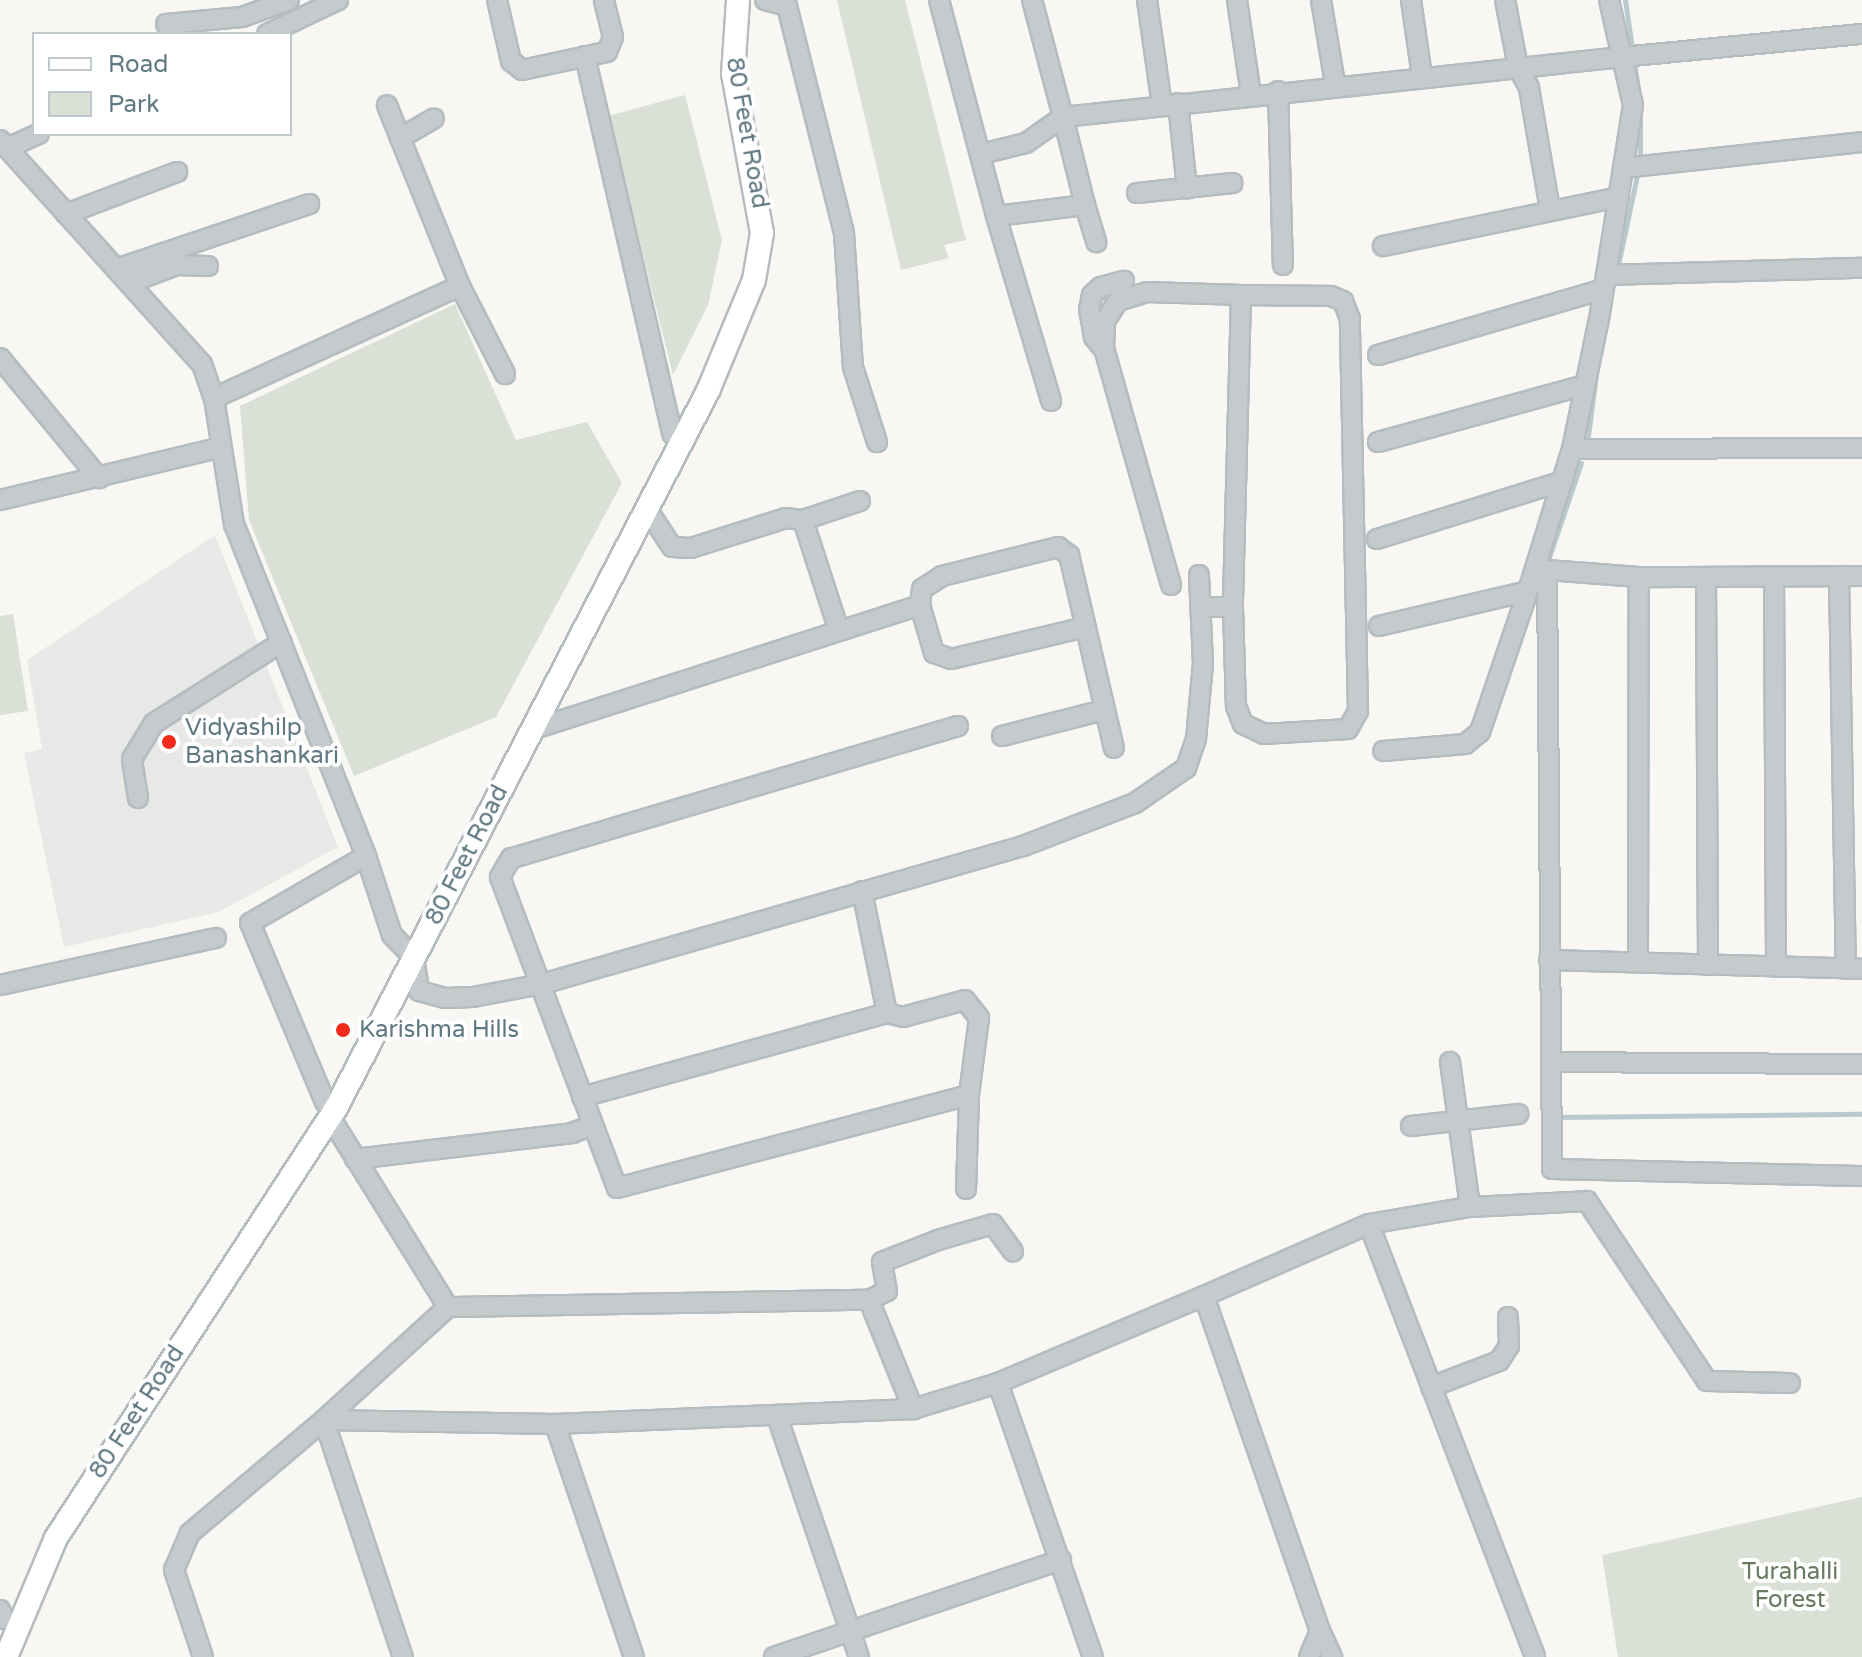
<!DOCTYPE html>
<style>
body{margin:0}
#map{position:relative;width:1862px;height:1657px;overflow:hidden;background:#f8f7f4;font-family:"Varela Round",sans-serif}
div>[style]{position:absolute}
.built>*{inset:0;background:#e8e9e7}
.green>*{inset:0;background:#dae0d5}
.stream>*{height:5px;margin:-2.5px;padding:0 2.5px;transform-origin:2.5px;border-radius:2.5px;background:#bacacc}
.roads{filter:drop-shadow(2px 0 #b5bcbf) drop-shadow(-2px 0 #b5bcbf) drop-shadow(0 2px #b5bcbf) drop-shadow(0 -2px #b5bcbf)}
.minor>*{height:18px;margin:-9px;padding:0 9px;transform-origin:9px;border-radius:9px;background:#c5cacd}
.major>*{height:22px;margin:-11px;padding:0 11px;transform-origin:11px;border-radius:11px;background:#fff}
.dots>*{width:22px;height:22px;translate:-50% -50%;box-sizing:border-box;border:4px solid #fff;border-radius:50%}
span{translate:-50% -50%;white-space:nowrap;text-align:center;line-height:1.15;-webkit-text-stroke:8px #fff;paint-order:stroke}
.street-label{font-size:24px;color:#607882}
.poi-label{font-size:24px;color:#607882}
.left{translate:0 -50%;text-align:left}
.park-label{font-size:24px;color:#68795f}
.legend{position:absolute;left:32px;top:32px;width:260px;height:104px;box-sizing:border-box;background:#fff;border:2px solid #bfc9cd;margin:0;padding:10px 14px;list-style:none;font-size:24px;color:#607882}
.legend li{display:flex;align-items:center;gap:16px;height:40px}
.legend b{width:40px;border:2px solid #bfc9cd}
</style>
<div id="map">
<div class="built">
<div style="clip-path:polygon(215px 535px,338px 847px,219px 912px,64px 947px,24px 753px,42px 749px,27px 660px)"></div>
</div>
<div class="green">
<div style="clip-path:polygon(837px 0,905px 0,966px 240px,944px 245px,949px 258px,901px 270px)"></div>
<div style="clip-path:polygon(685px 95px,722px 240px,708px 305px,673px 375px,608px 116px)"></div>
<div style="clip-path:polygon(455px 304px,516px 440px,587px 422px,622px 483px,496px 717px,354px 776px,249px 520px,240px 406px)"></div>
<div style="clip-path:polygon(13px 614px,28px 711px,0 715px,0 616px)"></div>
<div style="clip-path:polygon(1862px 1497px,1862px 1657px,1618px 1657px,1602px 1555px)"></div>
</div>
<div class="stream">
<div style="left:1625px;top:0;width:90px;rotate:81.7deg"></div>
<div style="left:1640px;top:115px;width:45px;rotate:90deg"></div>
<div style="left:1617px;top:270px;width:102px;rotate:-78.1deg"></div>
<div style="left:1588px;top:436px;width:63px;rotate:-82.6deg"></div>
<div style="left:1546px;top:566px;width:109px;rotate:-71.2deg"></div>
<div style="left:1555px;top:1117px;width:307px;rotate:-0.6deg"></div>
</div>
<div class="roads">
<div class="minor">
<div style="left:497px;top:0;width:63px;rotate:77.1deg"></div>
<div style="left:511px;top:61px;width:14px;rotate:39deg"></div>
<div style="left:522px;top:70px;width:87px;rotate:-12deg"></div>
<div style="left:607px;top:52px;width:16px;rotate:-68deg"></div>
<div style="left:613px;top:37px;width:38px;rotate:-104deg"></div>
<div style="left:765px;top:0;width:23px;rotate:15deg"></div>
<div style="left:787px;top:6px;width:234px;rotate:75.9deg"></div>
<div style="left:844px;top:233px;width:134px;rotate:86.2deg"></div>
<div style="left:853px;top:367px;width:79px;rotate:72.3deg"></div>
<div style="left:939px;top:0;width:223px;rotate:75.2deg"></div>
<div style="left:996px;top:216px;width:90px;rotate:-7deg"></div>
<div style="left:1085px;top:205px;width:91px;rotate:-104deg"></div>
<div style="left:1063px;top:117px;width:562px;rotate:-6.13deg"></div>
<div style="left:1622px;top:57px;width:49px;rotate:77.1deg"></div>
<div style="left:1633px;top:105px;width:212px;rotate:99deg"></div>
<div style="left:1600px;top:314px;width:138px;rotate:101.7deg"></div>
<div style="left:1572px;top:449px;width:142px;rotate:107.2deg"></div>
<div style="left:1530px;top:585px;width:155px;rotate:108.8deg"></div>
<div style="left:1480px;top:732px;width:19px;rotate:141deg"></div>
<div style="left:1465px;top:744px;width:82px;rotate:175.1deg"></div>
<div style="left:1147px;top:0;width:106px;rotate:81.9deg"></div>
<div style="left:1237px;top:0;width:96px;rotate:81.6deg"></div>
<div style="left:1321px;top:0;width:85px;rotate:80.5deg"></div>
<div style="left:1411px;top:0;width:77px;rotate:81.8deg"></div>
<div style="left:1505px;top:0;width:68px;rotate:79deg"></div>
<div style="left:1518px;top:67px;width:24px;rotate:62deg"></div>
<div style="left:1529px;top:88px;width:124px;rotate:80.2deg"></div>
<div style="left:1609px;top:0;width:58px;rotate:77.2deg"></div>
<div style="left:1622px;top:57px;width:241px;rotate:-5.5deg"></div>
<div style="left:166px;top:24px;width:76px;rotate:-5.3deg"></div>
<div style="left:242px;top:17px;width:50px;rotate:-19.9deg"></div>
<div style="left:267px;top:34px;width:79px;rotate:-25.6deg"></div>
<div style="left:585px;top:56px;width:388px;rotate:77deg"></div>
<div style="left:1278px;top:91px;width:174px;rotate:88.4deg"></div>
<div style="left:1178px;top:103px;width:86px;rotate:84deg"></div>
<div style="left:400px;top:138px;width:39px;rotate:-30deg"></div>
<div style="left:0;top:140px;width:302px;rotate:48deg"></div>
<div style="left:202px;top:364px;width:36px;rotate:71deg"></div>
<div style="left:214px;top:398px;width:128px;rotate:81deg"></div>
<div style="left:234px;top:524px;width:357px;rotate:68.3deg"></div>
<div style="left:366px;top:856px;width:83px;rotate:71.8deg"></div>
<div style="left:392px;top:935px;width:32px;rotate:46deg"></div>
<div style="left:414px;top:958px;width:33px;rotate:81deg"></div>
<div style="left:419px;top:991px;width:27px;rotate:15deg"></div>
<div style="left:445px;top:998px;width:28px;rotate:-2deg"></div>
<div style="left:473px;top:997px;width:70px;rotate:-10.7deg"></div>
<div style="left:542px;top:984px;width:500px;rotate:-16.01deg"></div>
<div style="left:1023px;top:846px;width:120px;rotate:-21deg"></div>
<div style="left:1135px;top:803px;width:62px;rotate:-34.5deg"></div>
<div style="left:1186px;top:768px;width:31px;rotate:-71deg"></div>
<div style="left:1196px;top:739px;width:75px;rotate:-84.7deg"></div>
<div style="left:1203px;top:664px;width:89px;rotate:-92.6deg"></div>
<div style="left:7px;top:148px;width:35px;rotate:-24deg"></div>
<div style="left:981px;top:154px;width:46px;rotate:-13.7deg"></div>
<div style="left:1026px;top:143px;width:45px;rotate:-35.1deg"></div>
<div style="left:1063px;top:117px;width:121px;rotate:-104.8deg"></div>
<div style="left:1623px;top:168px;width:240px;rotate:-6.2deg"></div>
<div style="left:1137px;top:193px;width:96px;rotate:-6deg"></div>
<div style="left:1085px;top:205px;width:39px;rotate:73deg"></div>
<div style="left:66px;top:214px;width:119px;rotate:-20.7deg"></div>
<div style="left:996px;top:216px;width:193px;rotate:73.4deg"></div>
<div style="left:1383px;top:246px;width:241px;rotate:-11.7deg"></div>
<div style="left:116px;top:269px;width:204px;rotate:-18.6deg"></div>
<div style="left:1606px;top:275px;width:256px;rotate:-1.6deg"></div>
<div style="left:129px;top:283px;width:51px;rotate:-20.6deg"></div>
<div style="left:177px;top:265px;width:31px;rotate:2deg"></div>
<div style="left:460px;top:286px;width:99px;rotate:62.9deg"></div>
<div style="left:1102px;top:347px;width:13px;rotate:-129deg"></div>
<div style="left:1094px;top:337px;width:27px;rotate:-100deg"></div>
<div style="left:1089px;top:310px;width:15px;rotate:-79deg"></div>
<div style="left:1092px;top:295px;width:12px;rotate:-42deg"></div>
<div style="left:1101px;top:287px;width:24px;rotate:-15deg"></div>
<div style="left:1378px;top:355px;width:235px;rotate:-16.3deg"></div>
<div style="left:0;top:358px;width:156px;rotate:50.5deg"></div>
<div style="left:214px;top:398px;width:270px;rotate:-24.5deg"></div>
<div style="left:460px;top:286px;width:195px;rotate:-112deg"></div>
<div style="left:1378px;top:442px;width:215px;rotate:-15.4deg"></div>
<div style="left:1572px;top:449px;width:290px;rotate:-0.2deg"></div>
<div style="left:0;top:500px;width:225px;rotate:-13.4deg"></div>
<div style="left:647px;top:509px;width:45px;rotate:56.7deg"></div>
<div style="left:672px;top:547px;width:19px;rotate:3deg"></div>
<div style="left:691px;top:548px;width:100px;rotate:-17.5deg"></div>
<div style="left:786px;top:518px;width:17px;rotate:7deg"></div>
<div style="left:803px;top:520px;width:114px;rotate:72deg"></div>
<div style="left:803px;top:520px;width:60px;rotate:-18.4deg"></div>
<div style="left:1377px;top:539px;width:195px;rotate:-17.3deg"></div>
<div style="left:1839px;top:576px;width:393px;rotate:89deg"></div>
<div style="left:1862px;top:576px;width:223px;rotate:179.7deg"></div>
<div style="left:1639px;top:577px;width:92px;rotate:-175.6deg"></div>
<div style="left:1547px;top:570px;width:599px;rotate:89.52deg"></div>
<div style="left:1552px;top:1169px;width:310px;rotate:1.3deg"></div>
<div style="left:1706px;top:577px;width:388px;rotate:89.7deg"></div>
<div style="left:1774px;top:578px;width:389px;rotate:89.7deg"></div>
<div style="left:1171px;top:585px;width:245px;rotate:-105.8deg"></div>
<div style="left:1104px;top:349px;width:28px;rotate:-88deg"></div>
<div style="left:1105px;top:321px;width:24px;rotate:-57deg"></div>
<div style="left:1118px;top:301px;width:31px;rotate:-17deg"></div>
<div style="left:1148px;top:292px;width:93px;rotate:1.8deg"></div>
<div style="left:920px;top:605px;width:50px;rotate:73.7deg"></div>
<div style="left:934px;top:653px;width:18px;rotate:19deg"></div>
<div style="left:951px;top:659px;width:138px;rotate:-13.4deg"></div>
<div style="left:1200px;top:607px;width:33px"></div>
<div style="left:1233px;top:607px;width:99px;rotate:88.3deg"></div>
<div style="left:1236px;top:706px;width:19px;rotate:69deg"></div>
<div style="left:1243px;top:724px;width:23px;rotate:25deg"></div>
<div style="left:1264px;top:734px;width:84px;rotate:-3.4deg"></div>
<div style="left:1348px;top:729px;width:21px;rotate:-61deg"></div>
<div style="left:1358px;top:711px;width:392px;rotate:-91.2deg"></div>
<div style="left:1350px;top:319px;width:19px;rotate:-111deg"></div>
<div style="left:1343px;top:301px;width:13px;rotate:-157deg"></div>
<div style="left:1331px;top:296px;width:90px;rotate:-179.4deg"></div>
<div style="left:1241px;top:295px;width:312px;rotate:91.5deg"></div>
<div style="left:1379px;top:626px;width:153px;rotate:-13.2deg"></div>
<div style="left:958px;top:726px;width:466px;rotate:163.5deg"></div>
<div style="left:511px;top:858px;width:22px;rotate:120deg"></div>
<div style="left:500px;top:877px;width:332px;rotate:69.4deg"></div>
<div style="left:617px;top:1188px;width:364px;rotate:-14.8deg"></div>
<div style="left:531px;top:730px;width:409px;rotate:-17.8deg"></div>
<div style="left:920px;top:605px;width:16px;rotate:-83deg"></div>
<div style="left:922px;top:589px;width:24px;rotate:-33deg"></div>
<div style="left:942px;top:576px;width:120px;rotate:-14deg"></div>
<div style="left:1058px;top:547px;width:14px;rotate:36deg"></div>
<div style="left:1069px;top:555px;width:198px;rotate:76.9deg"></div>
<div style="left:1002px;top:736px;width:105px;rotate:-14.3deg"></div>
<div style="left:138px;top:798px;width:39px;rotate:-99deg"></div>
<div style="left:132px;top:759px;width:42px;rotate:-58.6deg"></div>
<div style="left:154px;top:723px;width:151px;rotate:-32.3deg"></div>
<div style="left:862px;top:891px;width:125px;rotate:78.4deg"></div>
<div style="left:887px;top:1013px;width:16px;rotate:14deg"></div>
<div style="left:903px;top:1017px;width:64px;rotate:-15.3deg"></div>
<div style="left:965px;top:1000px;width:23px;rotate:52deg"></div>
<div style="left:979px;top:1018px;width:78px;rotate:97.4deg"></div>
<div style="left:969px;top:1095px;width:94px;rotate:91.8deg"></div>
<div style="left:1549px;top:960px;width:313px;rotate:1.6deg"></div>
<div style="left:1638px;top:962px;width:385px;rotate:-89.9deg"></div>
<div style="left:0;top:985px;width:221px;rotate:-12.3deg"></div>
<div style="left:1450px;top:1062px;width:146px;rotate:82.1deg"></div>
<div style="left:1551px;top:1062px;width:311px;rotate:0.4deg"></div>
<div style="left:582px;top:1097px;width:316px;rotate:-15.4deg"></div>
<div style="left:325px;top:1102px;width:194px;rotate:-112.7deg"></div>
<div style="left:250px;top:923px;width:134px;rotate:-30deg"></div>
<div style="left:330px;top:1117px;width:224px;rotate:58.2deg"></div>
<div style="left:448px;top:1307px;width:168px;rotate:137.7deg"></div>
<div style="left:324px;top:1420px;width:250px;rotate:71.6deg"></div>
<div style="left:1411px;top:1126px;width:108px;rotate:-6.4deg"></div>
<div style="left:355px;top:1159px;width:219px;rotate:-6.8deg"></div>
<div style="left:572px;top:1133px;width:22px;rotate:-21deg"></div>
<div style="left:1369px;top:1224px;width:464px;rotate:69deg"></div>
<div style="left:1204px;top:1296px;width:180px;rotate:-23.6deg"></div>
<div style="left:1369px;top:1224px;width:102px;rotate:-9.6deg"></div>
<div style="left:1470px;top:1207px;width:117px;rotate:-2.9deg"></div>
<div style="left:1587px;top:1201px;width:216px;rotate:56.3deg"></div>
<div style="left:1707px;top:1381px;width:83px;rotate:1.4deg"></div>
<div style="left:869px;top:1300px;width:20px;rotate:-27deg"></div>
<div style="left:887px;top:1291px;width:29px;rotate:-100deg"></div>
<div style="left:882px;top:1262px;width:60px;rotate:-21.4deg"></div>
<div style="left:938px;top:1240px;width:57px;rotate:-16.2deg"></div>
<div style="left:993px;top:1224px;width:34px;rotate:54deg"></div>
<div style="left:448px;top:1307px;width:421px;rotate:-1deg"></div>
<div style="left:869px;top:1300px;width:118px;rotate:68deg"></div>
<div style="left:998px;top:1383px;width:290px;rotate:70.9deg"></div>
<div style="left:1431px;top:1387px;width:73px;rotate:-20.9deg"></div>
<div style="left:1499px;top:1361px;width:18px;rotate:-56deg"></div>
<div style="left:1509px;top:1346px;width:29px;rotate:-92deg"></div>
<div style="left:778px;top:1419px;width:251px;rotate:71.2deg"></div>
<div style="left:555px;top:1424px;width:246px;rotate:71.3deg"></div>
<div style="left:0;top:1610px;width:10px;rotate:66deg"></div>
<div style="left:1320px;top:1631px;width:29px;rotate:65deg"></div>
<div style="left:203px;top:1657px;width:92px;rotate:-108.4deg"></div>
<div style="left:174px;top:1570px;width:40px;rotate:-66.6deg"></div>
<div style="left:190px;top:1533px;width:175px;rotate:-40.1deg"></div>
<div style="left:324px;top:1420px;width:231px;rotate:1deg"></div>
<div style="left:555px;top:1424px;width:358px;rotate:-2.4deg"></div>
<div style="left:913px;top:1409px;width:89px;rotate:-17deg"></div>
<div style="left:998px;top:1383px;width:224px;rotate:-22.9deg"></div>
<div style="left:1204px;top:1296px;width:355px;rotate:70.9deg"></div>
<div style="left:1320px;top:1631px;width:28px;rotate:113deg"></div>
<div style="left:774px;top:1657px;width:303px;rotate:-18.7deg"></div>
</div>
<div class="major">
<div style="left:6px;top:1657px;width:129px;rotate:-67.2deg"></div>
<div style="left:56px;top:1538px;width:513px;rotate:-56.93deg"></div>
<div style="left:336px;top:1108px;width:808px;rotate:-62.58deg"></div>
<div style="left:708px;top:391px;width:120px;rotate:-67.5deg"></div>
<div style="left:754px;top:280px;width:48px;rotate:-80.3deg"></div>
<div style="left:762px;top:233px;width:162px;rotate:-100.3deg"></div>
<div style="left:733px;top:74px;width:74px;rotate:-86.1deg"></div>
</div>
</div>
<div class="dots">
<div style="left:169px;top:742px;background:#f12b1b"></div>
<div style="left:343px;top:1030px;background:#f12b1b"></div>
</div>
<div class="street-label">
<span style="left:747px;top:133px;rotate:80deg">80 Feet Road</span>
<span style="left:467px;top:855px;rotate:-63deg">80 Feet Road</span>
<span style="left:137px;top:1412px;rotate:-57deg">80 Feet Road</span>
</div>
<div class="poi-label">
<span class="left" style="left:185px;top:742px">Vidyashilp<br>Banashankari</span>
<span class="left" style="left:359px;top:1030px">Karishma Hills</span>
</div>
<div class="park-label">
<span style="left:1790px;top:1586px">Turahalli<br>Forest</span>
</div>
<ul class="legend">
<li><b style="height:10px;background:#fff"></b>Road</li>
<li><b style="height:22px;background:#dae0d5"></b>Park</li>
</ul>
</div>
